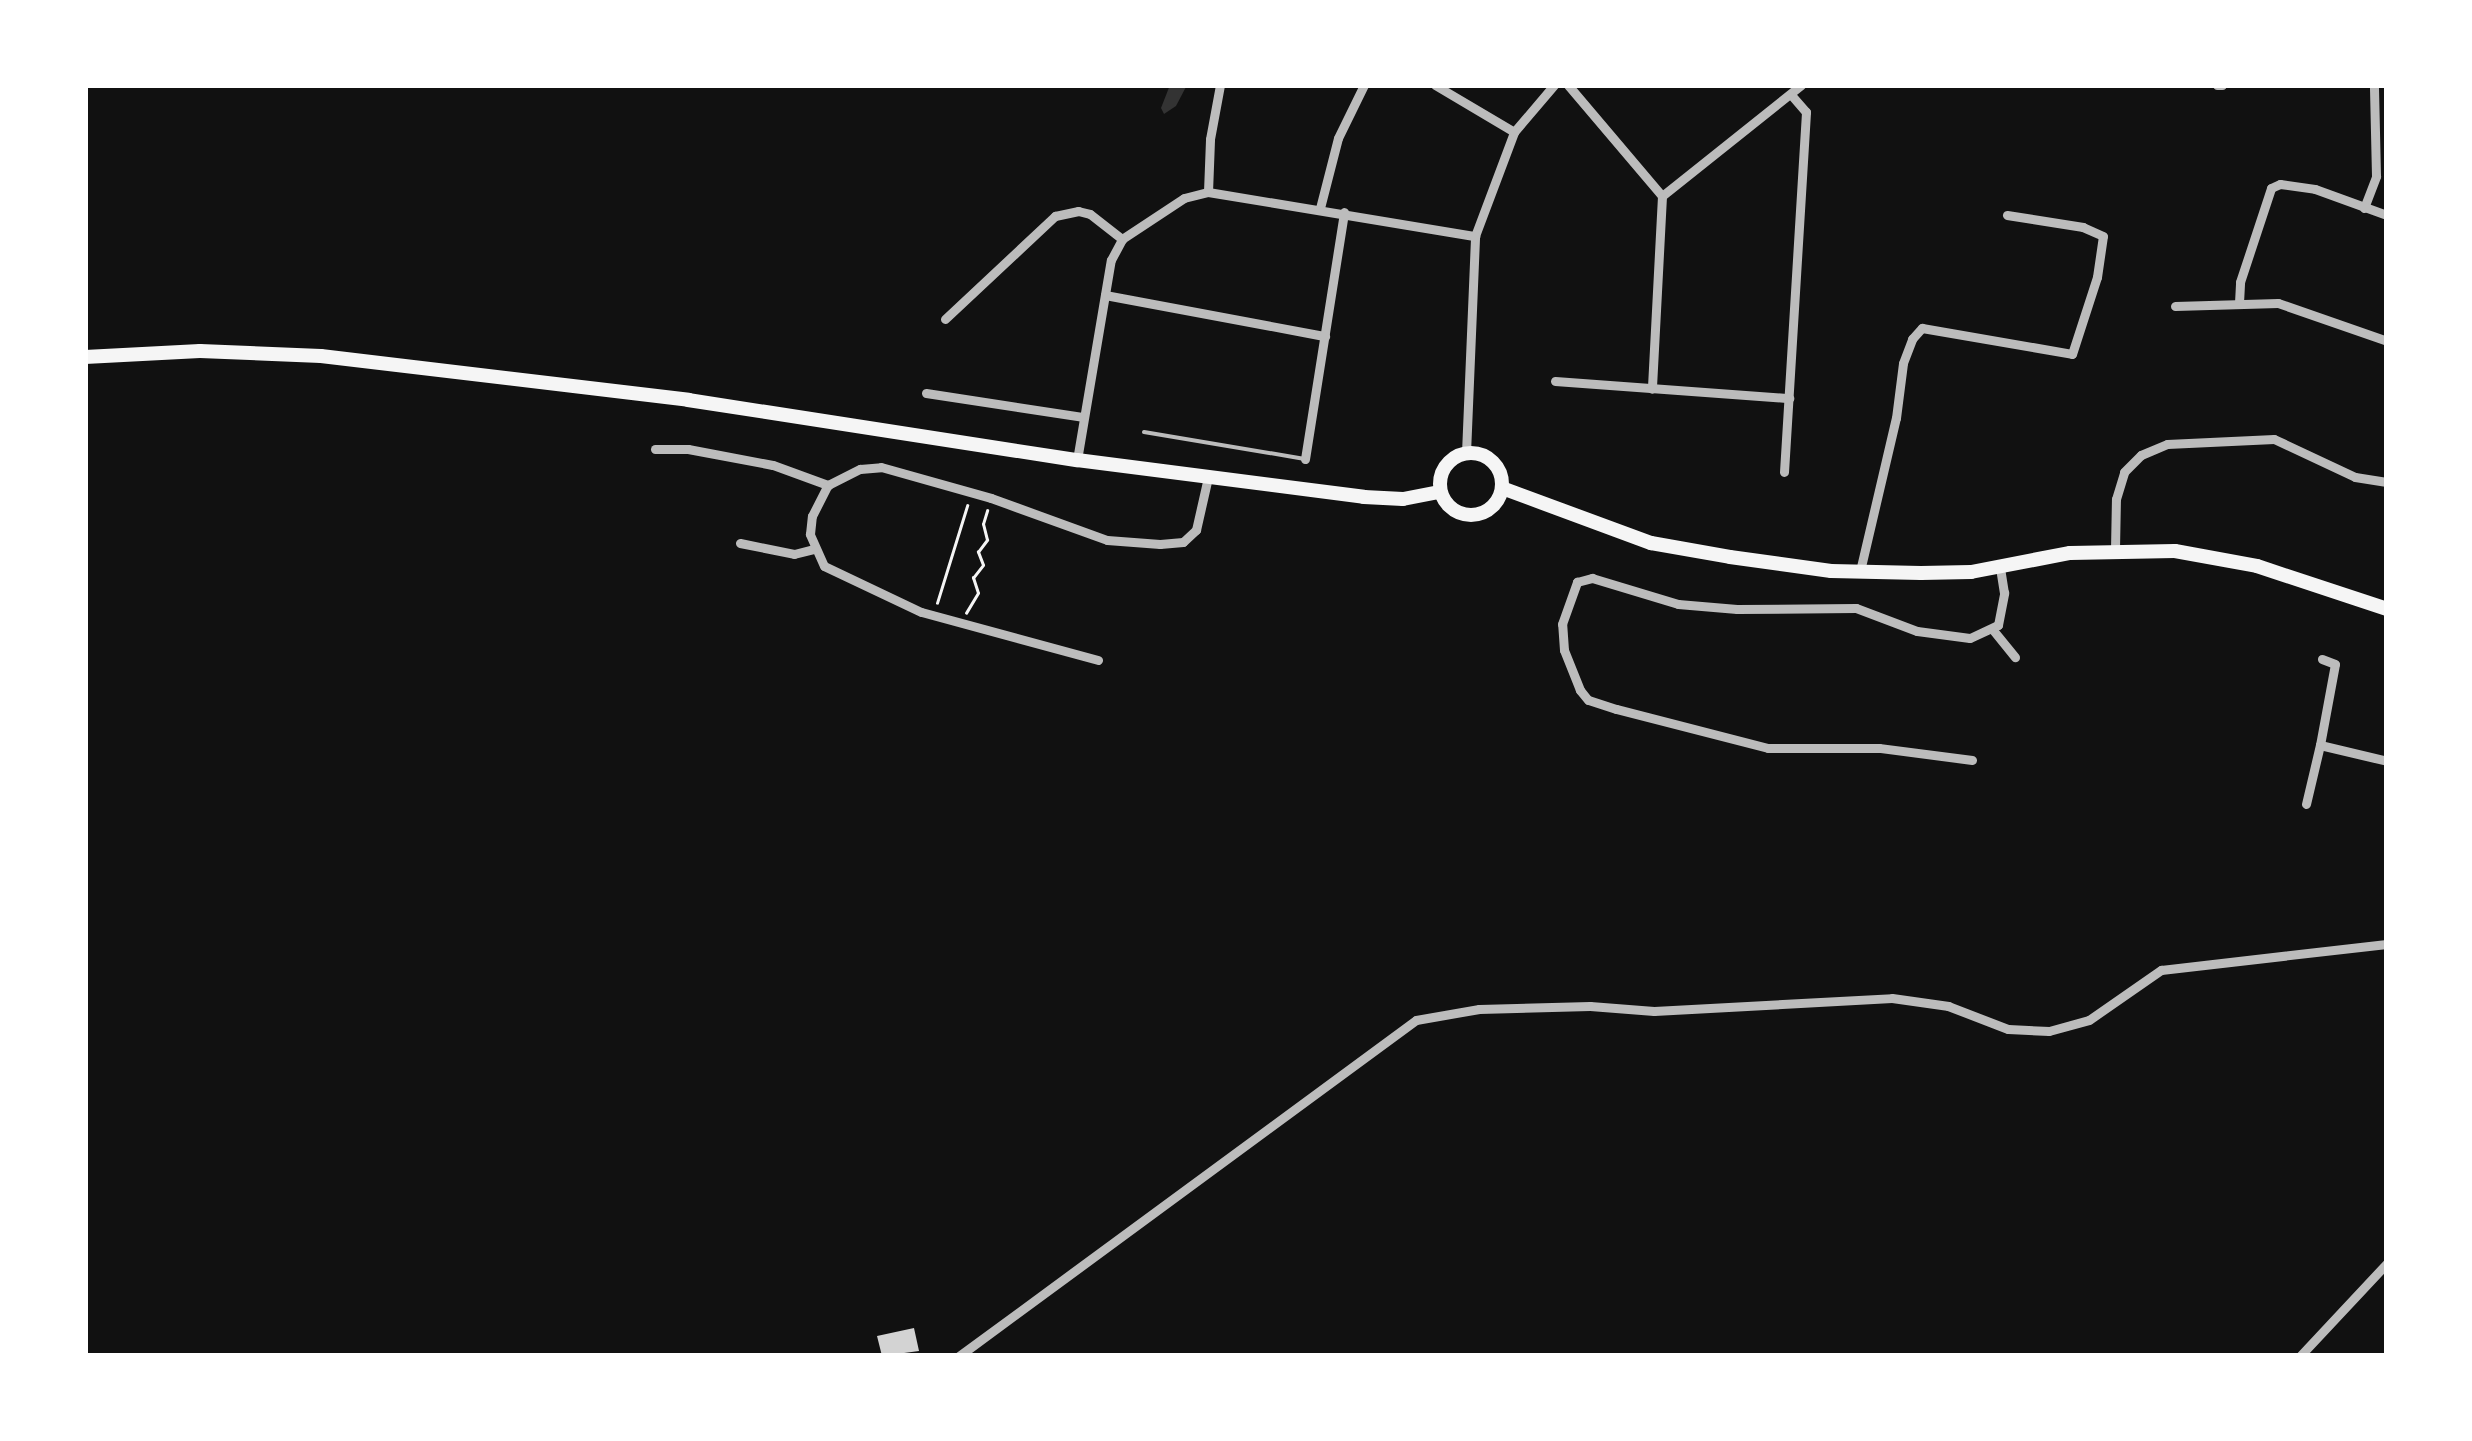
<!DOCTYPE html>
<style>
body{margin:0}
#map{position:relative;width:2472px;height:1441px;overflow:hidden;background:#111;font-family:"Times New Roman",serif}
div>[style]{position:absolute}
.water>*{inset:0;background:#333}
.building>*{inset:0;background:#d3d3d3}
.path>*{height:2.5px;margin:-1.25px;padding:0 1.25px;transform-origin:1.25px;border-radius:1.25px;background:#f5f5f5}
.service>*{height:4px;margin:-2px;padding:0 2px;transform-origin:2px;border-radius:2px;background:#bcbcbc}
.minor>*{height:9px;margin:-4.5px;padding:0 4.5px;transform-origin:4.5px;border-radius:4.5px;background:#bcbcbc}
.primary>*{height:14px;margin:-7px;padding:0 7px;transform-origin:7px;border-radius:7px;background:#f5f5f5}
.primary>.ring{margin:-7px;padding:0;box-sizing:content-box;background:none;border:14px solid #f5f5f5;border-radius:50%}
span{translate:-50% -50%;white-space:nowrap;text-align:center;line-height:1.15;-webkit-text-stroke:10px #fff;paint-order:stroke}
.frame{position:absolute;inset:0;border:88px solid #fff;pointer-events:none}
</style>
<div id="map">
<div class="water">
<div style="clip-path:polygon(1170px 85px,1187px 85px,1176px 106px,1164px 114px,1161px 108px)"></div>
</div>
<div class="building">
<div style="clip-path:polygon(914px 1328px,919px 1351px,882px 1356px,877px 1336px)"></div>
</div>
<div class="path">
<div style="left:937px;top:603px;width:102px;rotate:-72.8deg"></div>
<div style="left:966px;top:613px;width:23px;rotate:-59deg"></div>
<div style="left:978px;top:593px;width:16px;rotate:-108deg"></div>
<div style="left:973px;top:578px;width:16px;rotate:-52deg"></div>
<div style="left:983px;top:565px;width:14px;rotate:-111deg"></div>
<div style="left:978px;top:552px;width:15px;rotate:-53deg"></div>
<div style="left:987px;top:540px;width:16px;rotate:-104deg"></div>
<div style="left:983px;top:524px;width:14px;rotate:-73deg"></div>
</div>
<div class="service">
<div style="left:1144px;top:432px;width:163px;rotate:9.5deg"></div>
</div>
<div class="minor">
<div style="left:1435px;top:85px;width:92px;rotate:30.7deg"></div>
<div style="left:1568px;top:85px;width:145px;rotate:49.7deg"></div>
<div style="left:1662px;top:196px;width:193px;rotate:93deg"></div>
<div style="left:2217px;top:85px;width:5px"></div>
<div style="left:1208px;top:192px;width:53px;rotate:-87.8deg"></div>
<div style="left:1210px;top:139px;width:55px;rotate:-79.5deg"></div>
<div style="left:1662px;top:196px;width:178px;rotate:-38.6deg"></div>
<div style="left:1320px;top:208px;width:72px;rotate:-75.6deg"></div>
<div style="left:1338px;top:138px;width:59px;rotate:-63.9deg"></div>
<div style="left:2364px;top:208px;width:34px;rotate:-69deg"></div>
<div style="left:2376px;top:176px;width:91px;rotate:-91.3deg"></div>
<div style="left:1105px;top:295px;width:224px;rotate:10.6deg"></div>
<div style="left:2239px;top:303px;width:21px;rotate:-87deg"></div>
<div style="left:2240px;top:282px;width:99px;rotate:-71.7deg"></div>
<div style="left:2271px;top:188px;width:10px;rotate:-24deg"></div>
<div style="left:2280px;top:184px;width:35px;rotate:8deg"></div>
<div style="left:2315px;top:189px;width:77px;rotate:19.9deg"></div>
<div style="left:2175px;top:306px;width:103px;rotate:-1.7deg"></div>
<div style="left:2278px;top:303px;width:115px;rotate:19.2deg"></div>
<div style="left:945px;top:319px;width:151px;rotate:-43.1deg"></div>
<div style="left:1055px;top:216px;width:24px;rotate:-12deg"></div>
<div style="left:1078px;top:211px;width:12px;rotate:14deg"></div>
<div style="left:1090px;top:214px;width:41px;rotate:38deg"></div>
<div style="left:1555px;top:381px;width:235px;rotate:4.2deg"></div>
<div style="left:926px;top:393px;width:158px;rotate:8.7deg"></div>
<div style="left:655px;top:449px;width:33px"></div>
<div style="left:688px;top:449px;width:86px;rotate:10.7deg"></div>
<div style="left:773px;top:465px;width:59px;rotate:20deg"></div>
<div style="left:1466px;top:453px;width:217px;rotate:-87.6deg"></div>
<div style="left:1475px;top:236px;width:111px;rotate:-69.4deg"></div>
<div style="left:1514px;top:132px;width:62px;rotate:-49.6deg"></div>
<div style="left:1305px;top:459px;width:250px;rotate:-81deg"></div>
<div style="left:1077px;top:460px;width:203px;rotate:-80.4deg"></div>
<div style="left:1111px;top:260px;width:24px;rotate:-62deg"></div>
<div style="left:1122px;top:239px;width:74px;rotate:-33.5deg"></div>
<div style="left:1184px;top:198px;width:25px;rotate:-14deg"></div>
<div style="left:1208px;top:192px;width:271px;rotate:9.4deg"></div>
<div style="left:1784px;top:472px;width:361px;rotate:-86.5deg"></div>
<div style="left:1806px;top:112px;width:23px;rotate:-131deg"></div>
<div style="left:740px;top:543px;width:55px;rotate:11.5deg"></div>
<div style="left:794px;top:554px;width:21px;rotate:-14deg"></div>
<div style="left:2115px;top:549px;width:50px;rotate:-88.9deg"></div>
<div style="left:2116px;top:499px;width:28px;rotate:-73deg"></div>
<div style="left:2124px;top:472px;width:24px;rotate:-45deg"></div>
<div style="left:2141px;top:455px;width:28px;rotate:-23deg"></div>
<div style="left:2167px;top:444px;width:107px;rotate:-2.7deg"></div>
<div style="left:2274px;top:439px;width:89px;rotate:25.1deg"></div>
<div style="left:2355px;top:477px;width:32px;rotate:9deg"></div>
<div style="left:1860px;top:571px;width:157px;rotate:-76.8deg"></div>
<div style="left:1896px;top:418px;width:55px;rotate:-82.7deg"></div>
<div style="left:1903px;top:363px;width:26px;rotate:-69deg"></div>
<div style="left:1912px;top:339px;width:15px;rotate:-48deg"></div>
<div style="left:1922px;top:328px;width:152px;rotate:9.8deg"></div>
<div style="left:2072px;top:354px;width:81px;rotate:-72deg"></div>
<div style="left:2097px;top:277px;width:41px;rotate:-81.7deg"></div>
<div style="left:2103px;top:236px;width:22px;rotate:-156deg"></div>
<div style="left:2083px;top:227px;width:77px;rotate:-171deg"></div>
<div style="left:1993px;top:630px;width:35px;rotate:51deg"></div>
<div style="left:1098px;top:660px;width:183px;rotate:-164.8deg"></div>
<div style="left:921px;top:612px;width:107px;rotate:-154.6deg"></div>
<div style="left:824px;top:566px;width:35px;rotate:-114deg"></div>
<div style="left:810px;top:534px;width:18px;rotate:-84deg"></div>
<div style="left:812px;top:516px;width:35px;rotate:-63deg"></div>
<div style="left:828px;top:485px;width:36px;rotate:-27deg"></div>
<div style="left:860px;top:469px;width:21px;rotate:-5deg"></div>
<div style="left:881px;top:467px;width:114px;rotate:15.7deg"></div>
<div style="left:991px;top:498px;width:123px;rotate:19.9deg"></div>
<div style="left:1107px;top:540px;width:53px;rotate:4.3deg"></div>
<div style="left:1160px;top:544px;width:23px;rotate:-5deg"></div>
<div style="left:1183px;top:542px;width:18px;rotate:-43deg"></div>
<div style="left:1196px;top:530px;width:54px;rotate:-77.2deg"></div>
<div style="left:2320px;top:745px;width:82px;rotate:-79.5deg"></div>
<div style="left:2335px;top:664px;width:14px;rotate:-159deg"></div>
<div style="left:1972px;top:760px;width:94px;rotate:-172.6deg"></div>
<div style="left:1879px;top:748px;width:111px;rotate:180deg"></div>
<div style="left:1768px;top:748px;width:157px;rotate:-165.6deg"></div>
<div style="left:1616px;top:709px;width:29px;rotate:-162deg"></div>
<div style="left:1588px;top:700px;width:13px;rotate:-129deg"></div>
<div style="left:1580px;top:690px;width:43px;rotate:-111.8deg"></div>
<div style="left:1564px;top:650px;width:26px;rotate:-94deg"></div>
<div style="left:1562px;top:624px;width:45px;rotate:-70.3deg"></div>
<div style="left:1577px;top:582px;width:16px;rotate:-15deg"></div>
<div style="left:1592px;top:578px;width:90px;rotate:16.8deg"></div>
<div style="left:1678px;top:604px;width:59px;rotate:4.8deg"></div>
<div style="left:1737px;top:609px;width:119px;rotate:-0.5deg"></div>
<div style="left:1856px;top:608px;width:65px;rotate:20.7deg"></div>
<div style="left:1917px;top:631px;width:53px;rotate:7.5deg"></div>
<div style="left:1970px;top:638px;width:31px;rotate:-25deg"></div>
<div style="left:1998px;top:625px;width:33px;rotate:-79deg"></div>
<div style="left:2004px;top:593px;width:26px;rotate:-99deg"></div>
<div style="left:2306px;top:804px;width:61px;rotate:-76.7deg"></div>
<div style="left:2320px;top:745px;width:69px;rotate:13.4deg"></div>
<div style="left:959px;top:1356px;width:567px;rotate:-36.32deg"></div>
<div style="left:1416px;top:1020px;width:64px;rotate:-9.9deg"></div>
<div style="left:1479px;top:1009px;width:111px;rotate:-1.5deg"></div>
<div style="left:1590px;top:1006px;width:64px;rotate:4.5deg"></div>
<div style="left:1654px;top:1011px;width:238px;rotate:-3.1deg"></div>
<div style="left:1892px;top:998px;width:57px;rotate:8.1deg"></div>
<div style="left:1948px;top:1006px;width:64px;rotate:21deg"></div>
<div style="left:2008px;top:1029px;width:41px;rotate:2.8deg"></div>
<div style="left:2049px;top:1031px;width:41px;rotate:-15.4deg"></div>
<div style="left:2089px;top:1020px;width:88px;rotate:-34.8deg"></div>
<div style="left:2161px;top:970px;width:227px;rotate:-6.6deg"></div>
<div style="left:2300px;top:1356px;width:127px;rotate:-46.9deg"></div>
</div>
<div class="primary">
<div style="left:85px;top:357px;width:115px;rotate:-3deg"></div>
<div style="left:200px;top:351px;width:121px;rotate:2.4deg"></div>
<div style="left:321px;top:356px;width:370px;rotate:6.8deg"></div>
<div style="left:688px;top:400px;width:394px;rotate:8.8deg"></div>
<div style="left:1077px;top:460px;width:289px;rotate:7.3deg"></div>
<div style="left:1364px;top:497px;width:39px;rotate:3deg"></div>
<div style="left:1403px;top:499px;width:38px;rotate:-11deg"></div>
<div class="ring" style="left:1440px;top:453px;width:48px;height:48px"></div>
<div style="left:1502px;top:488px;width:159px;rotate:20.3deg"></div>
<div style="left:1651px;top:543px;width:80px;rotate:10deg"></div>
<div style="left:1730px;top:557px;width:102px;rotate:7.9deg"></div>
<div style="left:1831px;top:571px;width:90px;rotate:1.3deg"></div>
<div style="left:1921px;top:573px;width:50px;rotate:-1.1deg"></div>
<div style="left:1971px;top:572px;width:101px;rotate:-10.9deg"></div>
<div style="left:2070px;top:553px;width:105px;rotate:-1.1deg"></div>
<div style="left:2175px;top:551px;width:83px;rotate:10.4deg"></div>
<div style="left:2257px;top:566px;width:137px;rotate:18.3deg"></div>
</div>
<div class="frame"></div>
</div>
